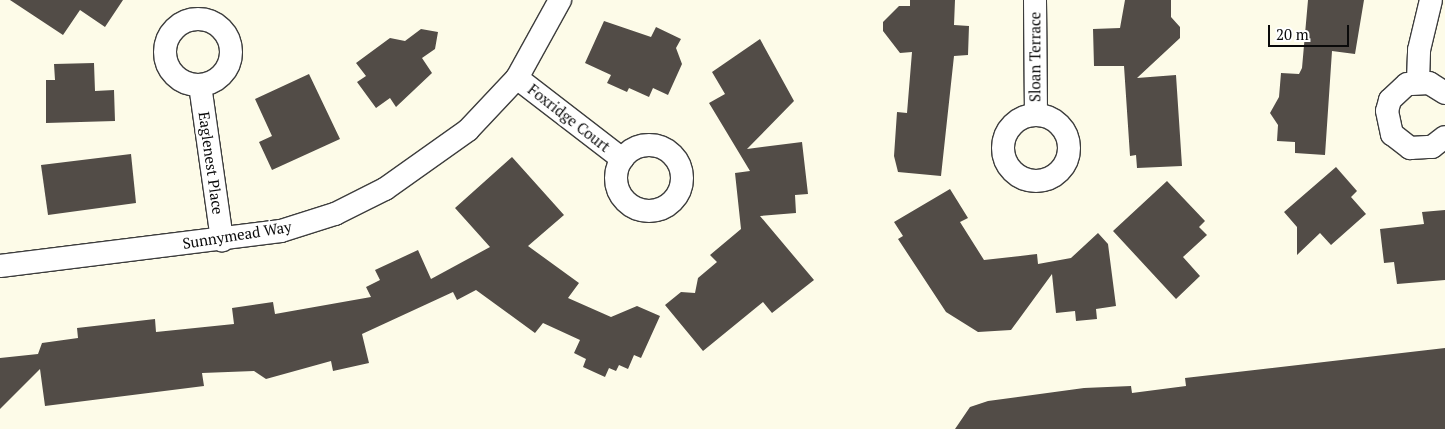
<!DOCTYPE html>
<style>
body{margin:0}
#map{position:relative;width:1445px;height:429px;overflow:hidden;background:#fdfbe8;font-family:"PT Serif",serif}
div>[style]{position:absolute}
.building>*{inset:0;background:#524c47}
.roads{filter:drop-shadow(1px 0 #3d3d3d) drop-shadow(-1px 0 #3d3d3d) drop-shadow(0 1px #3d3d3d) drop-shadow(0 -1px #3d3d3d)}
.street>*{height:22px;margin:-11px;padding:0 11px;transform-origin:11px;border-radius:11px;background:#fff}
.street>.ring{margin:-11px;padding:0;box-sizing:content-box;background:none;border:22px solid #fff;border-radius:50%}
span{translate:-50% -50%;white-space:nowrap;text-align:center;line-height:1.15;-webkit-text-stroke:5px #fff;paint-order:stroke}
.street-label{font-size:15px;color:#0a0a0a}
.scale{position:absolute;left:1268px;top:25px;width:81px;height:22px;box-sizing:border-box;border:2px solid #0a0a0a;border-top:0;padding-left:6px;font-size:15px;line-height:18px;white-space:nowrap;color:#0a0a0a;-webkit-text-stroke:4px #fff;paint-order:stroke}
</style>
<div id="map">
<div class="building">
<div style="clip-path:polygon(10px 0,123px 0,105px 27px,80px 10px,63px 35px)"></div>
<div style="clip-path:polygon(910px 0,955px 0,954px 25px,969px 26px,968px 55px,954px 56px,941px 176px,898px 172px,894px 156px,897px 112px,907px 113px,912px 52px,900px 53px,883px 31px,883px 22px,899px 6px,910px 6px)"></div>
<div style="clip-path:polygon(1125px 0,1171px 0,1171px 17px,1180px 27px,1180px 38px,1137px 78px,1176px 75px,1182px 166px,1137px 168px,1136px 155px,1130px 156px,1124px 66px,1094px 66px,1093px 29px,1120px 28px)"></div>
<div style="clip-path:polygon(1308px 0,1364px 0,1355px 54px,1332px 51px,1325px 155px,1295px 153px,1295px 142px,1277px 141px,1278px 125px,1270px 113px,1279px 97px,1281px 73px,1299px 74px,1302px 68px)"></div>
<div style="clip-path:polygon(604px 21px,651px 37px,656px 27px,681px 39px,676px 48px,682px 64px,668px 95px,653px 88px,649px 97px,629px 88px,627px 92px,607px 83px,611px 75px,585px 63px)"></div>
<div style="clip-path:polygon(421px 29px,438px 32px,435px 49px,422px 58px,432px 73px,396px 107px,390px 98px,376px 108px,357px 82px,366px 76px,356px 63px,390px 38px,405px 41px)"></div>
<div style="clip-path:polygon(760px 39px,794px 101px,747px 149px,802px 142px,808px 194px,795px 195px,796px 213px,760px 216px,814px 280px,772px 313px,763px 302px,703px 351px,665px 305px,681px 292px,695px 293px,698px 278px,717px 262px,710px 255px,741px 229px,735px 173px,750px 171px,709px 103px,725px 94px,712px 72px)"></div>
<div style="clip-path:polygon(94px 63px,95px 91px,114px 90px,115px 121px,46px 123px,46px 80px,55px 80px,54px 64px)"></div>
<div style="clip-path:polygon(309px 74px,340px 139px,272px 170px,259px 142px,272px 136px,255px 99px)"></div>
<div style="clip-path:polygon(131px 154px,136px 203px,48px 215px,41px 165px)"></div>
<div style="clip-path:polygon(512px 157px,564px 215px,528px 246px,579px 283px,568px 298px,611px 317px,637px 306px,660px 316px,641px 358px,634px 355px,628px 369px,619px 365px,616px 371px,609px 368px,605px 377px,583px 367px,586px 359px,574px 353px,580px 340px,543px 323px,535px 333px,476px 290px,457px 300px,453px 292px,362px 334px,369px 363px,333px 371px,331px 361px,266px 379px,254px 371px,202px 373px,204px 386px,45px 406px,40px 369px,0 409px,0 358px,38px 354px,42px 343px,78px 338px,77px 328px,155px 319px,156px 332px,234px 324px,232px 308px,273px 302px,275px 314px,371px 297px,366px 287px,380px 280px,375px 270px,418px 250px,431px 279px,490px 247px,455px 208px)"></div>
<div style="clip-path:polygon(1336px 167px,1357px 191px,1351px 197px,1366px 214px,1331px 245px,1320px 233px,1297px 255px,1297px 227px,1284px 212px)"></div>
<div style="clip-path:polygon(1167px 181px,1205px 221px,1199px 227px,1207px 235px,1183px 257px,1200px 276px,1176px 299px,1113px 231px)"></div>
<div style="clip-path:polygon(950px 189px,968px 218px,960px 222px,984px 260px,1037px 254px,1038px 264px,1071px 258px,1098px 233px,1108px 244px,1116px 306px,1096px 309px,1097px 319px,1076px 321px,1075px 311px,1056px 313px,1052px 274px,1011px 330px,978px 332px,946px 312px,898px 239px,903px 236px,894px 222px)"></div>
<div style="clip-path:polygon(1445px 210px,1445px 280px,1397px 284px,1394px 262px,1384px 263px,1380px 229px,1424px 224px,1422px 212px)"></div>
<div style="clip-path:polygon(1445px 348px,1445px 429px,955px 429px,970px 407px,988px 401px,1084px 388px,1131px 386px,1132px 393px,1186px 386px,1185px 378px)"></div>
</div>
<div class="roads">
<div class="street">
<div style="left:1035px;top:0;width:114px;rotate:89.5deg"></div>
<div class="ring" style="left:165px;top:19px;width:44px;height:44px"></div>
<div style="left:517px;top:78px;width:133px;rotate:37.6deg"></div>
<div style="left:1418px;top:81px;width:31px;rotate:-88deg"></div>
<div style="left:1419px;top:50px;width:51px;rotate:-76.5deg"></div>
<div style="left:200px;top:85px;width:157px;rotate:81.9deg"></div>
<div style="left:1445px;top:93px;width:19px;rotate:-148deg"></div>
<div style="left:1429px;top:83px;width:22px;rotate:177deg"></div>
<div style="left:1407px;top:84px;width:23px;rotate:137deg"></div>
<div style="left:1390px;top:100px;width:11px;rotate:105deg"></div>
<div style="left:1387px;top:111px;width:24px;rotate:78deg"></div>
<div style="left:1392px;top:134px;width:23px;rotate:38deg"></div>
<div style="left:1410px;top:148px;width:22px;rotate:-3deg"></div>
<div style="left:1432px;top:147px;width:16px;rotate:-38deg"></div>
<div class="ring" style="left:1003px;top:115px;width:44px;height:44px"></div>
<div class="ring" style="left:616px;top:145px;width:44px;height:44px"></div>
<div style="left:0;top:266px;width:283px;rotate:-7.1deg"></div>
<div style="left:281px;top:231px;width:57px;rotate:-17.5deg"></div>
<div style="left:335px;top:214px;width:56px;rotate:-26.6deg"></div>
<div style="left:385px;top:189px;width:102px;rotate:-35.4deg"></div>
<div style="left:468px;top:130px;width:71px;rotate:-46.7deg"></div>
<div style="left:517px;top:78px;width:89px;rotate:-61.1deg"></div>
</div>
</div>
<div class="street-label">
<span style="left:1035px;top:57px;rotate:-90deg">Sloan Terrace</span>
<span style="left:569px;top:118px;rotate:38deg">Foxridge Court</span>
<span style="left:211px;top:163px;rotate:82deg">Eaglenest Place</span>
<span style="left:237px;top:235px;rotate:-9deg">Sunnymead Way</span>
</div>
<div class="scale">20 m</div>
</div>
